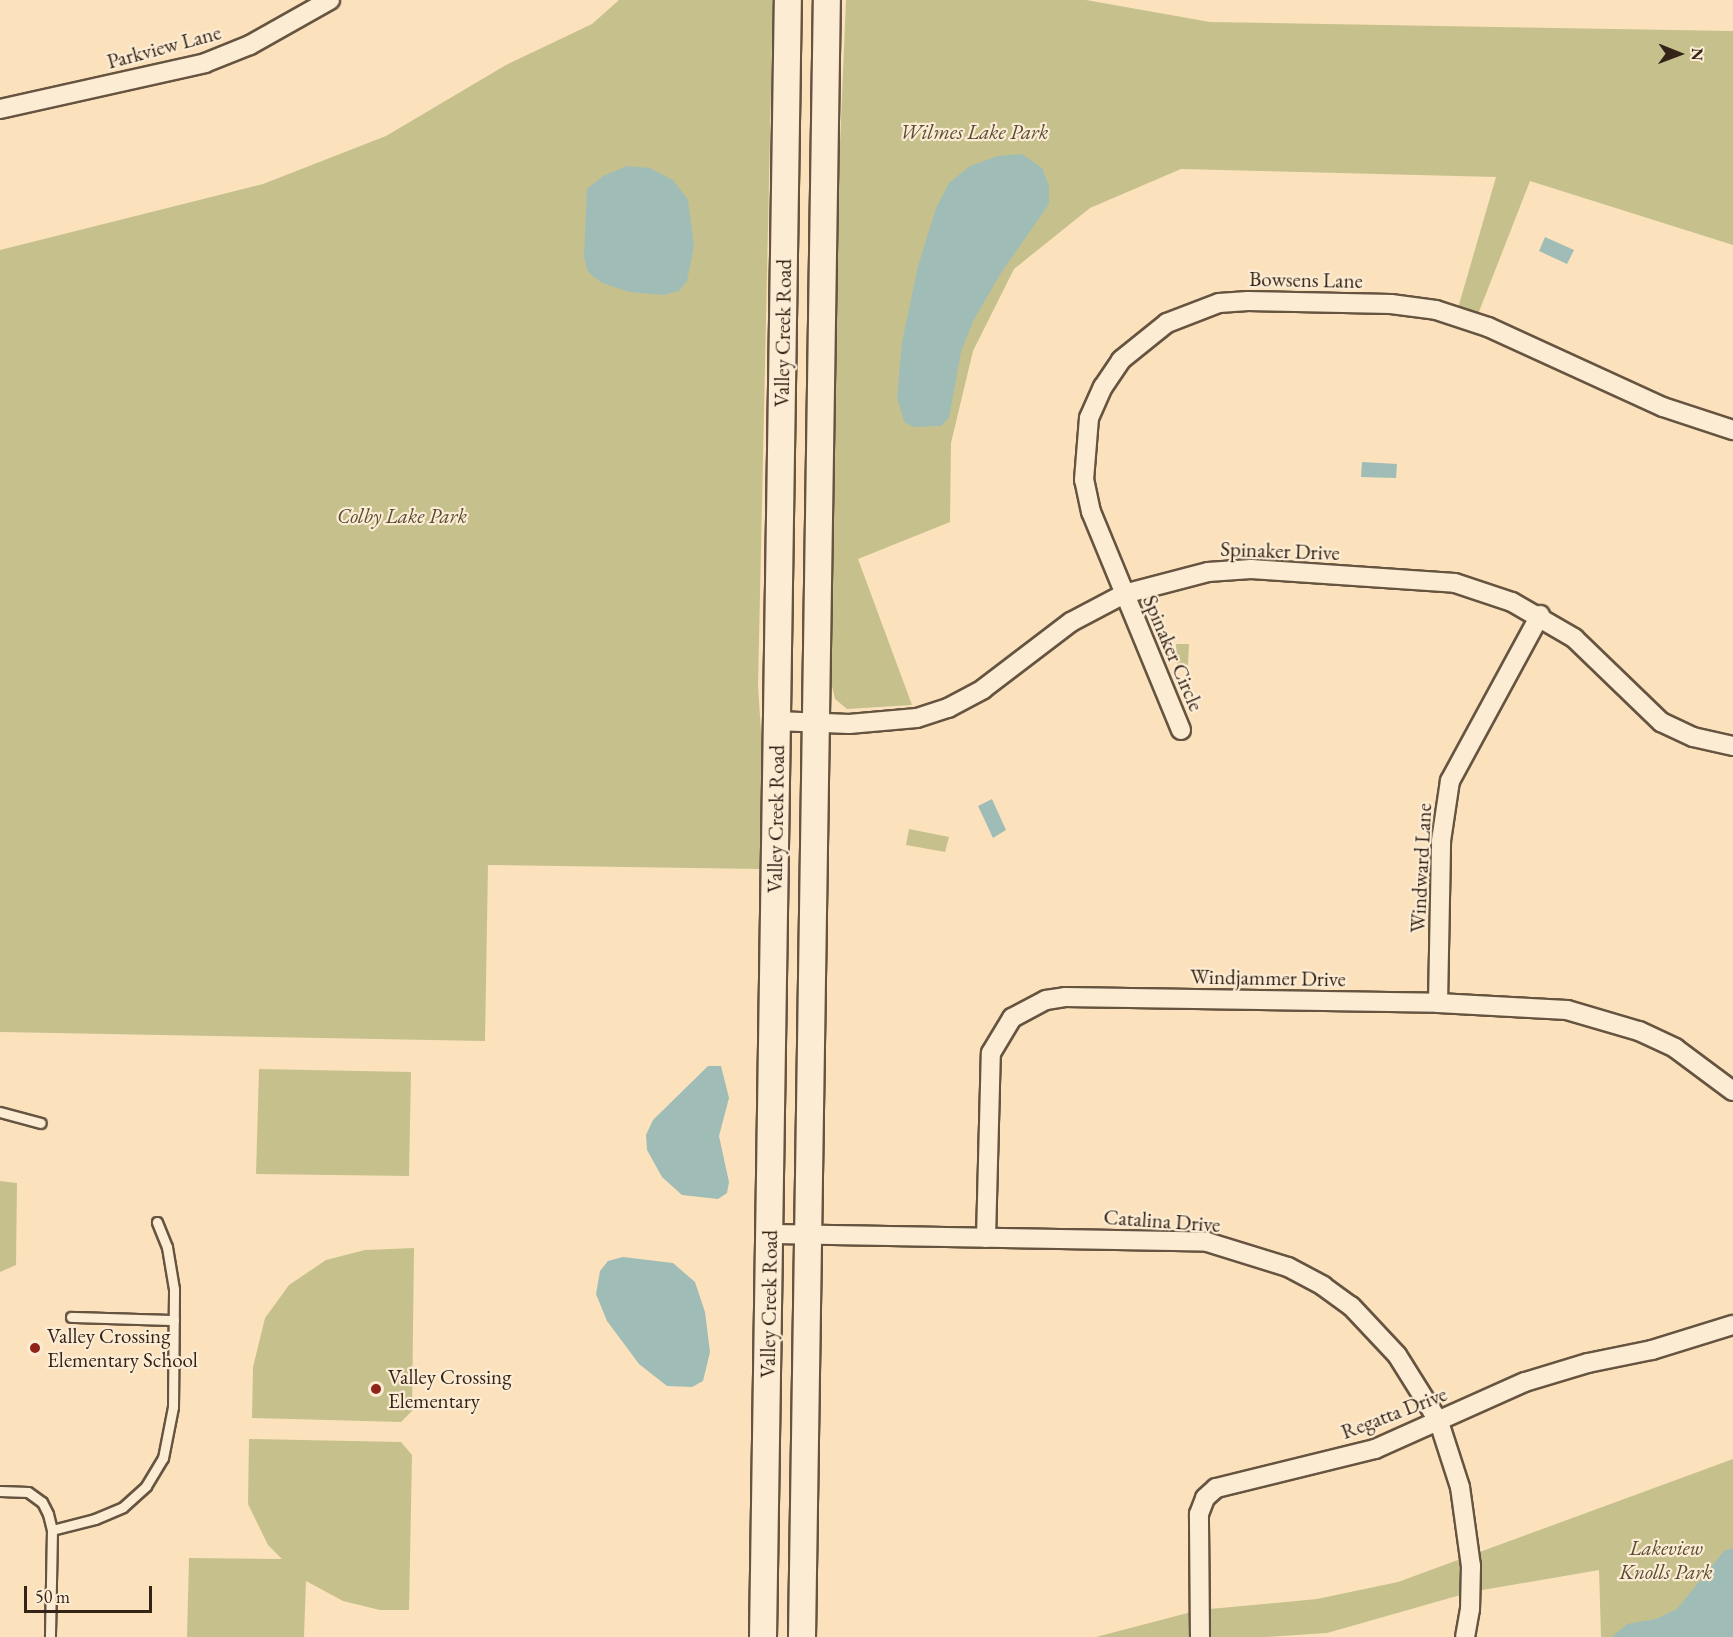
<!DOCTYPE html>
<style>
body{margin:0}
#map{position:relative;width:1733px;height:1637px;overflow:hidden;background:#fbe2bd;font-family:"EB Garamond",serif}
div>[style]{position:absolute}
.green>*{inset:0;background:#c6c18c}
.water>*{inset:0;background:#9fbdb6}
.roads{filter:drop-shadow(2px 0 #665441) drop-shadow(-2px 0 #665441) drop-shadow(0 2px #665441) drop-shadow(0 -2px #665441)}
.service>*{height:9px;margin:-4.5px;padding:0 4.5px;transform-origin:4.5px;border-radius:4.5px;background:#fcecd4}
.minor>*{height:18px;margin:-9px;padding:0 9px;transform-origin:9px;border-radius:9px;background:#fcecd4}
.secondary>*{height:26px;margin:-13px;padding:0 13px;transform-origin:13px;border-radius:13px;background:#fcecd4}
.dots>*{width:16px;height:16px;translate:-50% -50%;box-sizing:border-box;border:3px solid #fcecd4;border-radius:50%}
span{translate:-50% -50%;white-space:nowrap;text-align:center;line-height:1.15;-webkit-text-stroke:4.5px #fcecd4;paint-order:stroke}
.street-label{font-size:21px;color:#342418}
.park-label{font-size:21px;color:#584b35;font-style:italic}
.poi-label{font-size:21px;color:#342418}
.left{translate:0 -50%;text-align:left}
.north{position:absolute;left:1649px;top:24px;width:60px;height:60px;-webkit-text-stroke:4px #fcecd4;paint-order:stroke;rotate:91deg;font-size:16px;font-weight:700;line-height:24px;text-align:center;color:#342418}
.north::after{content:'';display:block;margin:auto;width:21px;height:27px;background:#342418;clip-path:polygon(50% 0,100% 100%,50% 72%,0 100%)}
.scale{position:absolute;left:24px;top:1586px;width:128px;height:27px;box-sizing:border-box;border:3px solid #342418;border-top:0;padding-left:8px;font-size:18px;line-height:21px;white-space:nowrap;color:#342418;-webkit-text-stroke:4px #fcecd4;paint-order:stroke}
</style>
<div id="map">
<div class="green">
<div style="clip-path:polygon(619px 0,773px 0,758px 686px,762px 747px,760px 869px,488px 865px,485px 1041px,0 1032px,0 250px,263px 184px,386px 136px,506px 65px,592px 24px)"></div>
<div style="clip-path:polygon(846px 0,1086px 0,1210px 22px,1733px 31px,1733px 245px,1530px 181px,1475px 322px,1456px 315px,1496px 177px,1181px 169px,1090px 208px,1014px 269px,973px 351px,951px 443px,950px 522px,858px 559px,912px 705px,847px 709px,835px 699px,831px 682px,839px 167px)"></div>
<div style="clip-path:polygon(1176px 644px,1189px 644px,1188px 665px,1177px 666px)"></div>
<div style="clip-path:polygon(909px 829px,949px 837px,945px 852px,906px 845px)"></div>
<div style="clip-path:polygon(259px 1069px,411px 1072px,409px 1176px,256px 1174px)"></div>
<div style="clip-path:polygon(0 1181px,17px 1183px,16px 1265px,0 1272px)"></div>
<div style="clip-path:polygon(414px 1248px,412px 1411px,401px 1422px,252px 1418px,253px 1367px,265px 1318px,289px 1285px,326px 1260px,365px 1250px)"></div>
<div style="clip-path:polygon(249px 1439px,401px 1442px,412px 1455px,409px 1610px,380px 1610px,343px 1601px,306px 1581px,304px 1637px,187px 1637px,189px 1558px,282px 1559px,268px 1545px,248px 1504px)"></div>
<div style="clip-path:polygon(1733px 1459px,1733px 1637px,1601px 1637px,1599px 1570px,1471px 1592px,1327px 1633px,1265px 1637px,1096px 1637px,1199px 1610px,1317px 1599px,1398px 1582px)"></div>
</div>
<div class="water">
<div style="clip-path:polygon(1022px 154px,1042px 168px,1049px 186px,1049px 204px,1001px 273px,973px 321px,961px 352px,949px 418px,941px 426px,913px 427px,904px 422px,897px 397px,902px 342px,918px 266px,936px 208px,949px 183px,970px 166px,998px 156px)"></div>
<div style="clip-path:polygon(627px 166px,650px 168px,673px 180px,688px 200px,694px 246px,687px 281px,679px 291px,663px 295px,630px 292px,602px 283px,588px 272px,584px 257px,587px 189px,603px 176px)"></div>
<div style="clip-path:polygon(1545px 237px,1574px 250px,1567px 264px,1539px 251px)"></div>
<div style="clip-path:polygon(1362px 462px,1397px 464px,1396px 478px,1361px 477px)"></div>
<div style="clip-path:polygon(992px 799px,1006px 830px,993px 838px,978px 806px)"></div>
<div style="clip-path:polygon(708px 1066px,721px 1066px,729px 1098px,719px 1136px,729px 1182px,727px 1193px,718px 1199px,682px 1195px,662px 1177px,647px 1150px,646px 1135px,653px 1120px)"></div>
<div style="clip-path:polygon(623px 1257px,673px 1263px,695px 1282px,705px 1312px,710px 1352px,703px 1381px,692px 1387px,667px 1386px,639px 1364px,607px 1321px,596px 1294px,600px 1271px,608px 1261px)"></div>
<div style="clip-path:polygon(1733px 1548px,1733px 1637px,1612px 1637px,1627px 1624px,1656px 1619px,1677px 1609px,1724px 1551px)"></div>
</div>
<div class="roads">
<div class="service">
<div style="left:0;top:1112px;width:42px;rotate:15deg"></div>
<div style="left:71px;top:1317px;width:103px;rotate:1.7deg"></div>
<div style="left:0;top:1491px;width:28px;rotate:2deg"></div>
<div style="left:28px;top:1492px;width:17px;rotate:36deg"></div>
<div style="left:42px;top:1502px;width:13px;rotate:63deg"></div>
<div style="left:48px;top:1514px;width:16px;rotate:76deg"></div>
<div style="left:52px;top:1530px;width:107px;rotate:91.1deg"></div>
<div style="left:52px;top:1530px;width:44px;rotate:-14.3deg"></div>
<div style="left:95px;top:1519px;width:30px;rotate:-23deg"></div>
<div style="left:123px;top:1507px;width:31px;rotate:-42deg"></div>
<div style="left:146px;top:1486px;width:33px;rotate:-59deg"></div>
<div style="left:163px;top:1458px;width:52px;rotate:-78.9deg"></div>
<div style="left:173px;top:1407px;width:118px;rotate:-89.5deg"></div>
<div style="left:174px;top:1289px;width:43px;rotate:-99.5deg"></div>
<div style="left:167px;top:1247px;width:27px;rotate:-112deg"></div>
</div>
<div class="minor">
<div style="left:0;top:109px;width:210px;rotate:-12.6deg"></div>
<div style="left:205px;top:63px;width:48px;rotate:-21.8deg"></div>
<div style="left:250px;top:45px;width:92px;rotate:-29.4deg"></div>
<div style="left:777px;top:721px;width:72px;rotate:2.4deg"></div>
<div style="left:849px;top:724px;width:68px;rotate:-5deg"></div>
<div style="left:917px;top:718px;width:33px;rotate:-18deg"></div>
<div style="left:948px;top:708px;width:40px;rotate:-28deg"></div>
<div style="left:983px;top:689px;width:111px;rotate:-37.3deg"></div>
<div style="left:1071px;top:622px;width:60px;rotate:-27.8deg"></div>
<div style="left:1124px;top:594px;width:87px;rotate:-14.7deg"></div>
<div style="left:1208px;top:572px;width:43px;rotate:-4deg"></div>
<div style="left:1251px;top:569px;width:204px;rotate:3.9deg"></div>
<div style="left:1455px;top:583px;width:60px;rotate:18.4deg"></div>
<div style="left:1512px;top:602px;width:72px;rotate:30.1deg"></div>
<div style="left:1574px;top:638px;width:121px;rotate:44deg"></div>
<div style="left:1661px;top:722px;width:35px;rotate:25deg"></div>
<div style="left:1693px;top:737px;width:41px;rotate:12.7deg"></div>
<div style="left:1181px;top:730px;width:236px;rotate:-112.4deg"></div>
<div style="left:1091px;top:512px;width:33px;rotate:-102deg"></div>
<div style="left:1084px;top:480px;width:62px;rotate:-85.4deg"></div>
<div style="left:1089px;top:418px;width:34px;rotate:-66deg"></div>
<div style="left:1103px;top:387px;width:32px;rotate:-56deg"></div>
<div style="left:1121px;top:360px;width:59px;rotate:-38.8deg"></div>
<div style="left:1167px;top:323px;width:56px;rotate:-21deg"></div>
<div style="left:1219px;top:303px;width:29px;rotate:-4deg"></div>
<div style="left:1248px;top:301px;width:143px;rotate:1.2deg"></div>
<div style="left:1391px;top:304px;width:45px;rotate:7.6deg"></div>
<div style="left:1436px;top:310px;width:55px;rotate:18.1deg"></div>
<div style="left:1488px;top:327px;width:192px;rotate:24.6deg"></div>
<div style="left:1663px;top:407px;width:74px;rotate:18.2deg"></div>
<div style="left:1438px;top:1003px;width:162px;rotate:-88.9deg"></div>
<div style="left:1441px;top:841px;width:61px;rotate:-81.5deg"></div>
<div style="left:1450px;top:781px;width:189px;rotate:-61.5deg"></div>
<div style="left:770px;top:1234px;width:437px;rotate:1deg"></div>
<div style="left:1207px;top:1242px;width:85px;rotate:17.2deg"></div>
<div style="left:1288px;top:1267px;width:40px;rotate:28deg"></div>
<div style="left:1323px;top:1286px;width:34px;rotate:36deg"></div>
<div style="left:1351px;top:1306px;width:67px;rotate:46.8deg"></div>
<div style="left:1397px;top:1355px;width:79px;rotate:57.9deg"></div>
<div style="left:1439px;top:1422px;width:68px;rotate:72.1deg"></div>
<div style="left:1460px;top:1487px;width:80px;rotate:82.1deg"></div>
<div style="left:1471px;top:1566px;width:43px;rotate:91.3deg"></div>
<div style="left:1470px;top:1609px;width:28px;rotate:100deg"></div>
<div style="left:986px;top:1238px;width:185px;rotate:-88.5deg"></div>
<div style="left:991px;top:1053px;width:41px;rotate:-59deg"></div>
<div style="left:1012px;top:1018px;width:38px;rotate:-28deg"></div>
<div style="left:1046px;top:1000px;width:19px;rotate:-9deg"></div>
<div style="left:1065px;top:997px;width:373px;rotate:0.9deg"></div>
<div style="left:1438px;top:1003px;width:129px;rotate:3.1deg"></div>
<div style="left:1567px;top:1010px;width:75px;rotate:16.3deg"></div>
<div style="left:1639px;top:1031px;width:40px;rotate:25deg"></div>
<div style="left:1675px;top:1048px;width:72px;rotate:36.6deg"></div>
<div style="left:1200px;top:1637px;width:123px;rotate:-90.5deg"></div>
<div style="left:1199px;top:1514px;width:17px;rotate:-69deg"></div>
<div style="left:1205px;top:1498px;width:15px;rotate:-42deg"></div>
<div style="left:1216px;top:1488px;width:164px;rotate:-13.8deg"></div>
<div style="left:1375px;top:1449px;width:164px;rotate:-24.1deg"></div>
<div style="left:1525px;top:1382px;width:66px;rotate:-16.8deg"></div>
<div style="left:1588px;top:1363px;width:65px;rotate:-11.5deg"></div>
<div style="left:1652px;top:1350px;width:85px;rotate:-17.2deg"></div>
</div>
<div class="secondary">
<div style="left:763px;top:1637px;width:1637px;rotate:-89.13deg"></div>
<div style="left:802px;top:1637px;width:1637px;rotate:-89.13deg"></div>
</div>
</div>
<div class="dots">
<div style="left:35px;top:1348px;background:#8f2418"></div>
<div style="left:376px;top:1389px;background:#8f2418"></div>
</div>
<div class="street-label">
<span style="left:164px;top:47px;rotate:-15deg">Parkview Lane</span>
<span style="left:1306px;top:280px;rotate:1deg">Bowsens Lane</span>
<span style="left:783px;top:333px;rotate:-89deg">Valley Creek Road</span>
<span style="left:1280px;top:551px;rotate:2deg">Spinaker Drive</span>
<span style="left:1173px;top:653px;rotate:67deg">Spinaker Circle</span>
<span style="left:776px;top:819px;rotate:-89deg">Valley Creek Road</span>
<span style="left:1421px;top:868px;rotate:-87deg">Windward Lane</span>
<span style="left:1268px;top:978px;rotate:1deg">Windjammer Drive</span>
<span style="left:1162px;top:1221px;rotate:4deg">Catalina Drive</span>
<span style="left:769px;top:1304px;rotate:-89deg">Valley Creek Road</span>
<span style="left:1394px;top:1413px;rotate:-21deg">Regatta Drive</span>
</div>
<div class="park-label">
<span style="left:974px;top:132px">Wilmes Lake Park</span>
<span style="left:402px;top:516px">Colby Lake Park</span>
<span style="left:1666px;top:1560px">Lakeview<br>Knolls Park</span>
</div>
<div class="poi-label">
<span class="left" style="left:47px;top:1348px">Valley Crossing<br>Elementary School</span>
<span class="left" style="left:388px;top:1389px">Valley Crossing<br>Elementary</span>
</div>
<div class="north">N</div>
<div class="scale">50 m</div>
</div>
